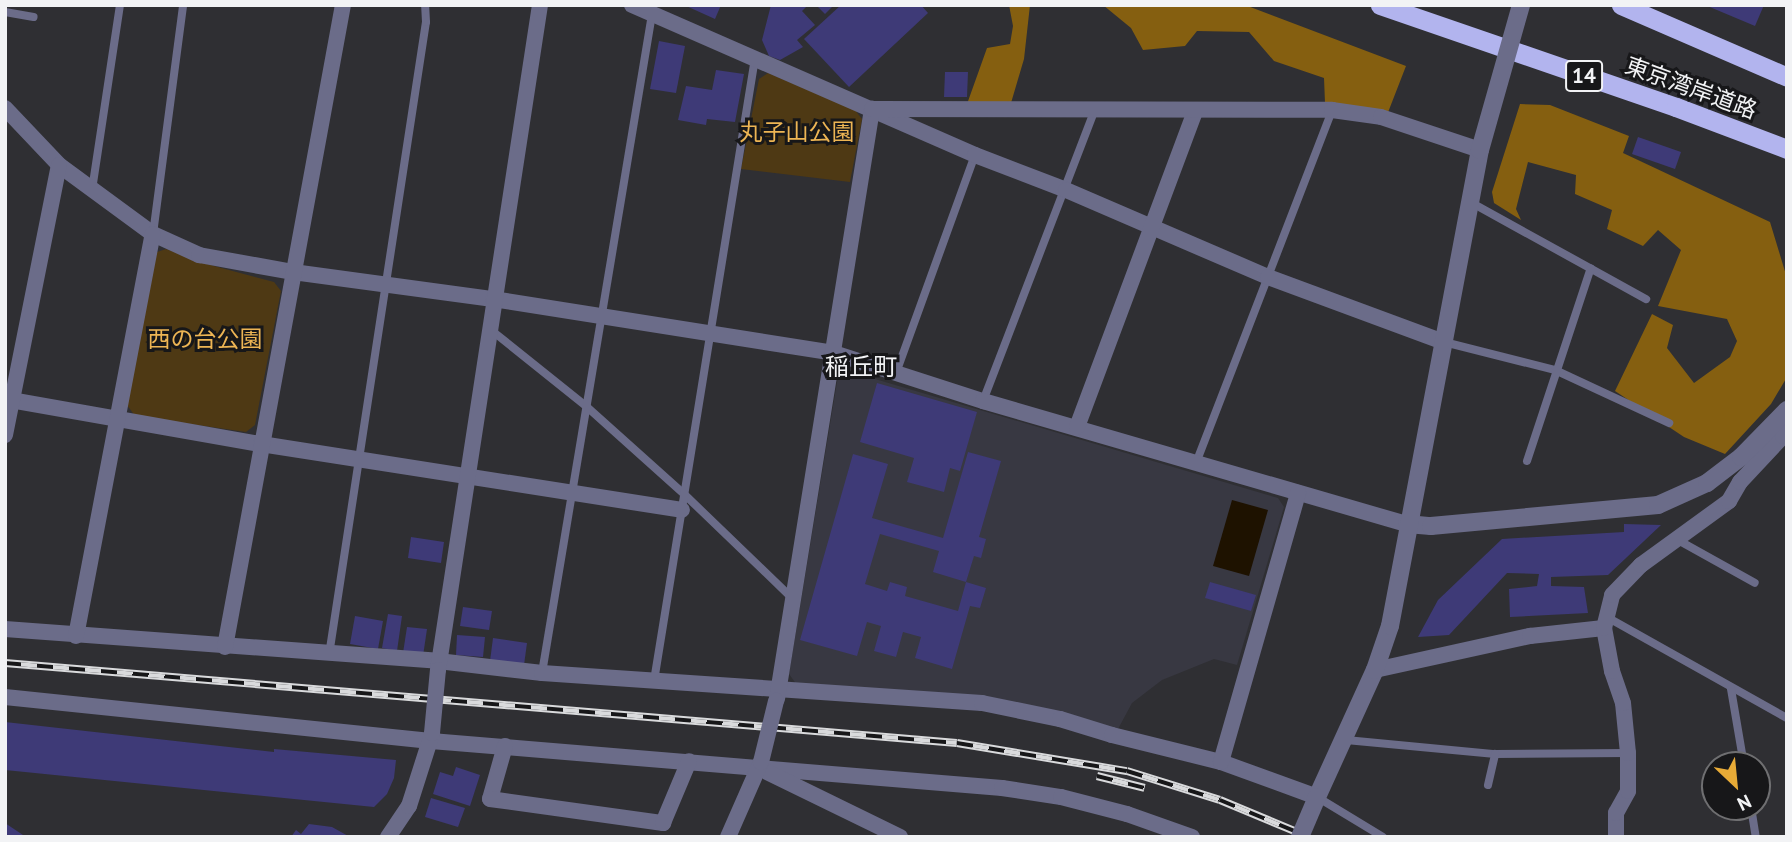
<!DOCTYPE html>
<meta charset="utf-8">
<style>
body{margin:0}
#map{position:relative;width:1792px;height:842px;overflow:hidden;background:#2f2f33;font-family:"PT Sans","Noto Sans JP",sans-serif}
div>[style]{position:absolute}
.built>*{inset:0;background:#383842}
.green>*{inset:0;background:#4e3914}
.forest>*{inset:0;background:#855f10}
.water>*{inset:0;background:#1e1200}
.building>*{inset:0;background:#3e3a77}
.service>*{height:8px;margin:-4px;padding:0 4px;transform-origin:4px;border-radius:4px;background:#6b6c89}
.minor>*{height:16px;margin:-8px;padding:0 8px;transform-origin:8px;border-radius:8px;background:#6b6c89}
.tertiary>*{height:18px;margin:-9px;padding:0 9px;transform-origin:9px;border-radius:9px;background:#6b6c89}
.trunk>*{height:19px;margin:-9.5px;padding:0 9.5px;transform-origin:9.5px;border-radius:9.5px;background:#b2b4ee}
.rail>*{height:8px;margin-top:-4px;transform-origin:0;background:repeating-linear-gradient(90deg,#171719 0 16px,#d9dadc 0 32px);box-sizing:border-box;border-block:2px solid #d9dadc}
.minor-bridge>*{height:16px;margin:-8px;padding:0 8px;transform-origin:8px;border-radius:8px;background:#6b6c89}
.tertiary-bridge>*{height:18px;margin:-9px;padding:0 9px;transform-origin:9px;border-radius:9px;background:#6b6c89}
span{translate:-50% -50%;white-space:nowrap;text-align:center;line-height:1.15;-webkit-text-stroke:6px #171719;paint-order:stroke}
.shield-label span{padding:2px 5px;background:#171719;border:2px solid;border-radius:5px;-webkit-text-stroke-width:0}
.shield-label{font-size:21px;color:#f2f3f5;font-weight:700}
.street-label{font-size:23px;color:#f2f3f5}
.park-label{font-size:23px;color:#edb554}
.neighbourhood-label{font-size:24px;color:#f2f3f5}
.frame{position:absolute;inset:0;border:7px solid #f2f3f5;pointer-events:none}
.north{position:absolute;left:1701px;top:751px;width:70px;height:70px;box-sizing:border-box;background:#171719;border:2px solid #6f6f71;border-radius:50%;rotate:154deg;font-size:19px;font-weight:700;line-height:28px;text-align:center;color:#f2f3f5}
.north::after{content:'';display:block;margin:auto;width:24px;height:32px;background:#e8ab37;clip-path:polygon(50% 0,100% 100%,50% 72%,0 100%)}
</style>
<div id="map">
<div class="built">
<div style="clip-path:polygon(848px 371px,1278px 498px,1284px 507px,1237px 665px,1214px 659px,1162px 680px,1132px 703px,1118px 729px,797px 685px,789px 674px,838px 376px)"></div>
</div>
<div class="green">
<div style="clip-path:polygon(768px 73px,855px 110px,862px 119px,850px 182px,741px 169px,759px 79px)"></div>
<div style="clip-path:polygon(166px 249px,214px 266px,274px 282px,281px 291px,255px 425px,246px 432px,135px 416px,127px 405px,154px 253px)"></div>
</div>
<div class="forest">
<div style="clip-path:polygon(1009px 5px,1030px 5px,1024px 59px,1011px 103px,967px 104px,987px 48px,1010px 44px,1013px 26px)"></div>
<div style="clip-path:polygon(1103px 5px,1245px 5px,1406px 66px,1387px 115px,1325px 103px,1324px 78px,1274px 61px,1249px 32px,1197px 31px,1185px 46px,1143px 50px,1131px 28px)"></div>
<div style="clip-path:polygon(1520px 104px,1550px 105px,1629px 136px,1623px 153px,1770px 222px,1787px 278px,1787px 377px,1771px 404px,1725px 454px,1684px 437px,1615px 391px,1652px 314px,1673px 325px,1667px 348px,1694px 383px,1730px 357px,1737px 341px,1727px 319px,1658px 306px,1681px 250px,1658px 230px,1643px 246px,1607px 229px,1612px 210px,1575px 194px,1576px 175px,1528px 162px,1516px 209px,1521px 220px,1494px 203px,1492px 192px)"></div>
</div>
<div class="water">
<div style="clip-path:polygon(1232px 500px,1268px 510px,1249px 576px,1213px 566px)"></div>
</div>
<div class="building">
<div style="clip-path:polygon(684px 5px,721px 5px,715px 19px)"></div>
<div style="clip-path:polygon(771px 5px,808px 5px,802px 11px,815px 25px,797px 40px,803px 47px,780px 60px,769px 56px,762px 40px)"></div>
<div style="clip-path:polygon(816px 5px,834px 5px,825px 14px)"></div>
<div style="clip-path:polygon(841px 5px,921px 5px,928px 13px,849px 87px,804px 39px)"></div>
<div style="clip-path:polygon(1705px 5px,1764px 5px,1755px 26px)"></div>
<div style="clip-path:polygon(659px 41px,685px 46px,676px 93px,650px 89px)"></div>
<div style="clip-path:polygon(716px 70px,744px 74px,735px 122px,707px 119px,706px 125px,678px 120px,686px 86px,712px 90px)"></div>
<div style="clip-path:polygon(945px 72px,968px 72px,967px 97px,944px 97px)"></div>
<div style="clip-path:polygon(1638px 137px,1681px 152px,1675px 169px,1632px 154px)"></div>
<div style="clip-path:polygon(877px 383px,977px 412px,960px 471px,950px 468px,944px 492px,907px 482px,914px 458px,860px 442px)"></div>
<div style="clip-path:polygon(968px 452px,1001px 461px,979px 537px,986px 539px,981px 558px,974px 556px,966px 582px,933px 572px,939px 551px,880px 534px,865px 584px,887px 591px,890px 582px,907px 587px,905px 596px,958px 611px,966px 582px,986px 588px,980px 608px,970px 606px,952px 669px,915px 658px,921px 637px,903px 632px,896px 657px,874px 651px,881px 626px,867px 622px,857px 656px,800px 640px,853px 454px,888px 464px,872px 518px,943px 538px)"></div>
<div style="clip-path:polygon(1624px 524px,1661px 525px,1608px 575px,1551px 577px,1551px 586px,1584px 587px,1588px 613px,1510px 617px,1509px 589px,1537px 586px,1539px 574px,1507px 573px,1449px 635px,1418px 637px,1438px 600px,1502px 539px,1624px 532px)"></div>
<div style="clip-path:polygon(411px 537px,444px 542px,441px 563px,408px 558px)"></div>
<div style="clip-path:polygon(1210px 582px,1256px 595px,1251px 611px,1205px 598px)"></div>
<div style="clip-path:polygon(463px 607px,492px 611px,489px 630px,460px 626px)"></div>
<div style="clip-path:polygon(388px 614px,402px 616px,397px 651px,382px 648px)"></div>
<div style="clip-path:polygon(355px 616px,383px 621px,378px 649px,350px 644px)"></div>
<div style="clip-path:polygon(407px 627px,427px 629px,423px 656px,403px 653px)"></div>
<div style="clip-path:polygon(457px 635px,485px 637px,483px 657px,456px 655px)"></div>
<div style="clip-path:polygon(493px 638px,527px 643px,524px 665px,490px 661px)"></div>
<div style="clip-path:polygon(5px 722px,274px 752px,274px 749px,396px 760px,394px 778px,387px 794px,374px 807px,5px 770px)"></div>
<div style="clip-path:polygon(456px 767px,480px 775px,470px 806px,433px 794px,440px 772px,453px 776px)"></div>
<div style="clip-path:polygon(431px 798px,465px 808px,458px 827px,425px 817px)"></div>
<div style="clip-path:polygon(5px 823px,26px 837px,5px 837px)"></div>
<div style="clip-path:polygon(309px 824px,332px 827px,350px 837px,291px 837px,296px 830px,301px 834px)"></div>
</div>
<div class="service">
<div style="left:5px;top:12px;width:29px;rotate:10deg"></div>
<div style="left:92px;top:190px;width:187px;rotate:-81.4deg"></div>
<div style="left:1472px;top:203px;width:199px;rotate:28.9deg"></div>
<div style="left:153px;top:234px;width:231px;rotate:-82.5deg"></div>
<div style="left:491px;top:330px;width:123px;rotate:38.7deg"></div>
<div style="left:587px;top:407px;width:130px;rotate:41.9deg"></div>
<div style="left:684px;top:494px;width:150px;rotate:43.9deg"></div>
<div style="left:1444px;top:342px;width:114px;rotate:14.2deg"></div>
<div style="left:1555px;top:370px;width:126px;rotate:24.9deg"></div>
<div style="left:896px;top:373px;width:232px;rotate:-70.1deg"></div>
<div style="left:983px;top:401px;width:313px;rotate:-69deg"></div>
<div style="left:1527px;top:461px;width:203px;rotate:-71.7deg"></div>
<div style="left:1196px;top:463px;width:378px;rotate:-68.9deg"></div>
<div style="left:1676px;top:539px;width:90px;rotate:29.1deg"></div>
<div style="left:1605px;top:616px;width:209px;rotate:29.3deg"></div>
<div style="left:329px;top:655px;width:640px;rotate:-81.29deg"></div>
<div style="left:426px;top:22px;width:17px;rotate:-93deg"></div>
<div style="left:542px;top:673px;width:668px;rotate:-80.52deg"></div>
<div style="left:654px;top:681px;width:631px;rotate:-80.79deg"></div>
<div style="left:1731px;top:689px;width:77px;rotate:80.3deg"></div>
<div style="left:1346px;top:740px;width:150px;rotate:5.4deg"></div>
<div style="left:1495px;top:754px;width:133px;rotate:-0.4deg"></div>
<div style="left:1488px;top:785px;width:32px;rotate:-77deg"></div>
<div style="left:1317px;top:797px;width:77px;rotate:31.2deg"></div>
<div style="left:1751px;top:807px;width:30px;rotate:81deg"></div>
</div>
<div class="minor">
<div style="left:632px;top:5px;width:374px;rotate:23.6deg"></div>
<div style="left:975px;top:155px;width:97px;rotate:21deg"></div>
<div style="left:1066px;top:190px;width:220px;rotate:23.3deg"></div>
<div style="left:1268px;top:277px;width:188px;rotate:20.3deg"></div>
<div style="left:5px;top:108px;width:79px;rotate:46.5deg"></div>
<div style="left:59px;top:165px;width:117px;rotate:36.3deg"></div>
<div style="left:153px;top:234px;width:51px;rotate:24.5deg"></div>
<div style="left:199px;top:255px;width:96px;rotate:10.3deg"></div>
<div style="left:293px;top:272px;width:202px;rotate:7.7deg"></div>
<div style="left:493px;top:299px;width:345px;rotate:9deg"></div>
<div style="left:834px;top:353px;width:157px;rotate:17.9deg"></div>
<div style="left:983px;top:401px;width:441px;rotate:16.2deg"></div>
<div style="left:5px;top:399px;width:260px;rotate:10deg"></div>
<div style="left:261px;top:444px;width:426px;rotate:8.9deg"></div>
<div style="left:1077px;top:427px;width:337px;rotate:-69.5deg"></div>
<div style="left:5px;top:435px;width:275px;rotate:-78.7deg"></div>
<div style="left:5px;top:629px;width:434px;rotate:4.2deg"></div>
<div style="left:438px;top:661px;width:105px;rotate:6.6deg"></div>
<div style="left:542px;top:673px;width:441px;rotate:3.9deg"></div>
<div style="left:982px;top:703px;width:80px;rotate:11.6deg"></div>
<div style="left:1060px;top:719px;width:54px;rotate:17.1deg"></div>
<div style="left:1112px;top:735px;width:112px;rotate:13.9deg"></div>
<div style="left:1221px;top:762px;width:102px;rotate:20deg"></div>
<div style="left:76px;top:636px;width:409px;rotate:-79.2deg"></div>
<div style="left:225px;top:647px;width:653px;rotate:-79.59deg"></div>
<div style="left:438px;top:670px;width:673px;rotate:-81.28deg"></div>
<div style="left:1375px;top:670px;width:159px;rotate:-12.4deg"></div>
<div style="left:1530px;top:636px;width:74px;rotate:-6.2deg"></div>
<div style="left:5px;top:697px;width:428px;rotate:5.9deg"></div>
<div style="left:431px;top:741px;width:573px;rotate:4.71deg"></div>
<div style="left:1002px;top:788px;width:60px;rotate:8.7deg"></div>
<div style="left:1061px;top:797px;width:68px;rotate:14.4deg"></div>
<div style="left:1127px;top:814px;width:69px;rotate:19.5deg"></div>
<div style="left:777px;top:699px;width:598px;rotate:-80.85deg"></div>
<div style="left:872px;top:109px;width:460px;rotate:0.1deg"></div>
<div style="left:1332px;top:110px;width:49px;rotate:8.1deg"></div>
<div style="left:1381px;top:117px;width:104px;rotate:18.4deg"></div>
<div style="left:505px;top:746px;width:55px;rotate:105.8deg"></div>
<div style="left:490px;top:799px;width:175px;rotate:7.9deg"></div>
<div style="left:663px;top:823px;width:67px;rotate:-67.2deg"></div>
<div style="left:1221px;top:762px;width:280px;rotate:-74deg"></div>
<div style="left:767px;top:772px;width:148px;rotate:26deg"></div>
<div style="left:388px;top:837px;width:37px;rotate:-56deg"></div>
<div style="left:409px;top:806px;width:76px;rotate:-72.3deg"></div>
<div style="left:728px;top:837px;width:82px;rotate:-66.3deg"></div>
<div style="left:1616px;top:837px;width:24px;rotate:-90deg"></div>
<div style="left:1616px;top:813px;width:25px;rotate:-61deg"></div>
<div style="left:1628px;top:791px;width:38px;rotate:-90deg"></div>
<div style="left:1628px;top:753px;width:50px;rotate:-95.7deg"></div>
<div style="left:1623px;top:703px;width:34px;rotate:-109deg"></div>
<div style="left:1612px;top:671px;width:44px;rotate:-100.5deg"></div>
<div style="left:1604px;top:628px;width:34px;rotate:-76deg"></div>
<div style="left:1612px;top:595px;width:42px;rotate:-46deg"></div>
<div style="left:1641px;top:565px;width:109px;rotate:-36deg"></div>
<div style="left:1729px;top:501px;width:22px;rotate:-60deg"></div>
<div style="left:1740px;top:482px;width:63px;rotate:-46.9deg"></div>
<div style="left:1783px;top:436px;width:23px;rotate:-88deg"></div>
</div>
<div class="tertiary">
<div style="left:1407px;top:524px;width:24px;rotate:5deg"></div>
<div style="left:1431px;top:526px;width:228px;rotate:-5.3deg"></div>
<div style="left:1658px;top:505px;width:54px;rotate:-24.2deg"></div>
<div style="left:1707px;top:483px;width:43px;rotate:-37.4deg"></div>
<div style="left:1741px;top:457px;width:66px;rotate:-45.6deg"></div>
<div style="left:1317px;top:797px;width:140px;rotate:-65.5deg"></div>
<div style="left:1375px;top:670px;width:46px;rotate:-71.2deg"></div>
<div style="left:1390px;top:626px;width:484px;rotate:-79.3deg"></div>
</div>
<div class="trunk">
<div style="left:1380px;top:5px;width:313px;rotate:19deg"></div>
<div style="left:1676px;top:107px;width:119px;rotate:20.7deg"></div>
<div style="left:1621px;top:5px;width:181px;rotate:23.4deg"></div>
</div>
<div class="rail">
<div style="left:5px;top:663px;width:955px;rotate:4.8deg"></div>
<div style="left:957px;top:743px;width:172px;rotate:9.4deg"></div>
<div style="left:1127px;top:771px;width:97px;rotate:17.3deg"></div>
<div style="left:1220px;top:800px;width:96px;rotate:22.6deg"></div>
<div style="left:1097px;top:776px;width:49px;rotate:14deg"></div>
</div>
<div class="minor-bridge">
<div style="left:432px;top:733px;width:63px;rotate:-84.6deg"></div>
<div style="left:761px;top:762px;width:63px;rotate:-76.2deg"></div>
</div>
<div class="tertiary-bridge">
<div style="left:1480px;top:150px;width:151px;rotate:-74.2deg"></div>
<div style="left:1300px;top:837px;width:43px;rotate:-67deg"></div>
</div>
<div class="shield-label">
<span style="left:1584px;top:76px">14</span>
</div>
<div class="street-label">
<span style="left:1691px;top:88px;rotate:20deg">東京湾岸道路</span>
</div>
<div class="park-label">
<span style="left:797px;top:132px">丸子山公園</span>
<span style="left:205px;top:339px">西の台公園</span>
</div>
<div class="neighbourhood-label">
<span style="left:861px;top:367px">稲丘町</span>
</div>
<div class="frame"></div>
<div class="north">N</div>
</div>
